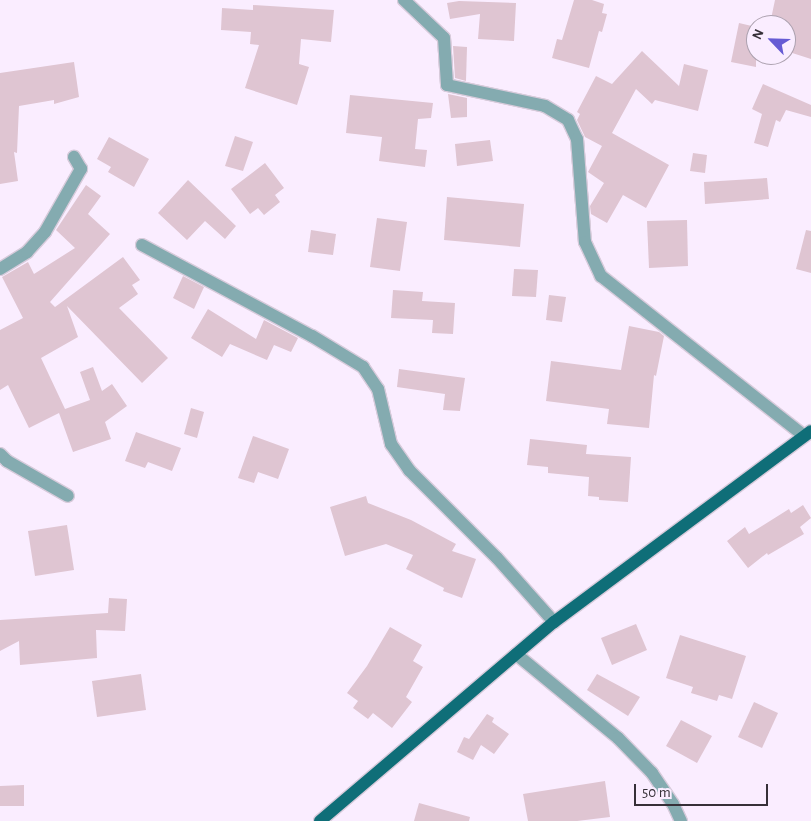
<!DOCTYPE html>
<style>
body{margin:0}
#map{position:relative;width:811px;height:821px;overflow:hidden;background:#faedff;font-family:"Alegreya Sans",sans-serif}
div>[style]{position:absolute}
.building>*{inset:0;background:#dfc5d2}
.roads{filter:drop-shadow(1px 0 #d7cbdb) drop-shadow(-1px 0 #d7cbdb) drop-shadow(0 1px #d7cbdb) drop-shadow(0 -1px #d7cbdb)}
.minor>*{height:12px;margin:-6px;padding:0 6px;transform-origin:6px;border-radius:6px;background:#84abb0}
.major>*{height:12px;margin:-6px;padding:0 6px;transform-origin:6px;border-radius:6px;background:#0f6e78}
span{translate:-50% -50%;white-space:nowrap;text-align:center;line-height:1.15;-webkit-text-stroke:4px #faedff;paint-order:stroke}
.north{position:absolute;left:746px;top:15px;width:50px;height:50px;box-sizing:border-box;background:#faedff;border:1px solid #aca1af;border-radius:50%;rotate:294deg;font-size:14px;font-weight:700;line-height:20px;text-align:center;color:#363038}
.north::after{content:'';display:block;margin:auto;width:18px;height:22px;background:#665bd4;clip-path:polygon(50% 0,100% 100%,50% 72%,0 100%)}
.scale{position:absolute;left:634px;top:784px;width:134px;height:22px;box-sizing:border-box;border:2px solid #363038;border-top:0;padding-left:6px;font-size:15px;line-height:18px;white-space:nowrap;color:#363038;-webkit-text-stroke:4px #faedff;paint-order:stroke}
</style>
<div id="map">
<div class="building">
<div style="clip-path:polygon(574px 0,592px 0,604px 4px,602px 13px,607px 14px,602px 32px,599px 31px,589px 68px,552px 58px,557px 39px,562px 40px)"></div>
<div style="clip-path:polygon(775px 0,811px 0,811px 59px,786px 51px,786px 23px,771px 19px)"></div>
<div style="clip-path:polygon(459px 1px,516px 3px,514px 41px,478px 39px,480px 14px,450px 19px,447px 3px)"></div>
<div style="clip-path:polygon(253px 5px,334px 10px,331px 42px,301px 39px,299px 64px,309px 67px,297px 105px,245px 88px,259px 45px,250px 44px,251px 32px,221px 30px,222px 8px,253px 10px)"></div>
<div style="clip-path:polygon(739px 23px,756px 27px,756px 67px,731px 62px)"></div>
<div style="clip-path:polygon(453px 46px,467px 47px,466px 81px,455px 78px)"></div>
<div style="clip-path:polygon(642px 51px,679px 86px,684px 64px,708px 70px,698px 111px,655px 100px,652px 104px,636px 89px,612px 133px,669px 165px,646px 208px,623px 195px,607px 223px,591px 214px,590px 206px,604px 183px,588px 172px,602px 146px,585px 137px,577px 120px,580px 114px,577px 112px,596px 76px,612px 84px)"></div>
<div style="clip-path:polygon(74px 62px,79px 97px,54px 104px,54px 100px,19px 106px,17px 153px,14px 152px,18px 181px,0 184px,0 73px)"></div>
<div style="clip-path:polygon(763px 84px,811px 105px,811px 117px,786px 110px,780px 122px,776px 120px,768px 147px,754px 143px,762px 114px,752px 109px)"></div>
<div style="clip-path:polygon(448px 94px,467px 98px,467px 117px,451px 118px)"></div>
<div style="clip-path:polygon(350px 95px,433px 103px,431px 118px,418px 119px,415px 149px,427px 150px,425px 167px,379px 161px,382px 137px,346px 133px)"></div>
<div style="clip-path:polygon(235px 136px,253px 142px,243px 171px,225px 166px)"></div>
<div style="clip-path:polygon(109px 137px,149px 159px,134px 187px,108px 172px,111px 167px,97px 159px)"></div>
<div style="clip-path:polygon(490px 140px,493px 161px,457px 166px,455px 144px)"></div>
<div style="clip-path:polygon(693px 153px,707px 155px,705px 173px,690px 171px)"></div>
<div style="clip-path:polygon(265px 163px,284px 188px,275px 195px,280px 202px,264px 215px,258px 208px,250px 214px,231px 189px)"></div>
<div style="clip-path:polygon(767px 178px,769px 199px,705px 204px,704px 182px)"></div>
<div style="clip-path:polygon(188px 180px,236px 226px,225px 239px,205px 221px,187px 240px,158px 213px)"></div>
<div style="clip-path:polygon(86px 185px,101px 196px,88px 214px,110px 234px,50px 302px,55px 307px,123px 257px,140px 280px,132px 285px,138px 294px,119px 308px,168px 358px,142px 383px,67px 306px,78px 337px,41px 358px,65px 409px,90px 400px,80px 372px,93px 367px,102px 391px,112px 384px,127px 406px,105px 422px,111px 439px,73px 452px,59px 413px,29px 428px,8px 385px,0 390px,0 330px,23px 318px,2px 277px,28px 262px,34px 274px,75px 248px,56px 230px)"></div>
<div style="clip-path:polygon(447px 197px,524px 204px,520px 247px,444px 240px)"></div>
<div style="clip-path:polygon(377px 218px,407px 222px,400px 271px,370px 267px)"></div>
<div style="clip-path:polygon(687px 220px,688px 266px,649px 268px,647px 221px)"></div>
<div style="clip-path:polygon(311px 230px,336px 234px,333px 255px,308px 252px)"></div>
<div style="clip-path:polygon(806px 230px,811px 231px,811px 273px,796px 269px)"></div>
<div style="clip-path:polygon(514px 269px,538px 270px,536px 297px,512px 296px)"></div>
<div style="clip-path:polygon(183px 276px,204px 287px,194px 309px,173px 298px)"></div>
<div style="clip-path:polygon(393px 290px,423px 292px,422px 301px,455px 303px,453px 334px,432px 333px,433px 320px,391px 318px)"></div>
<div style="clip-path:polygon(549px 295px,566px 297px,562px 322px,546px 320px)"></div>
<div style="clip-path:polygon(208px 309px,256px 339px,264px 320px,298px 338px,291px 352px,274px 345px,267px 360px,230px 344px,222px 357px,191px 338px)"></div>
<div style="clip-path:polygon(629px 326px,659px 332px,664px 336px,656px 376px,654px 375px,649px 428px,607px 424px,609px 409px,546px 401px,551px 361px,621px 370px)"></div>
<div style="clip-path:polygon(399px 369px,465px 378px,460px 411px,443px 410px,445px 394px,397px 387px)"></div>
<div style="clip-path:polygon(191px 408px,204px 412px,197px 438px,184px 434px)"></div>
<div style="clip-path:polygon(136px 432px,181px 448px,172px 471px,148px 462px,145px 468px,125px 461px)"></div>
<div style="clip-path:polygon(253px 436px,289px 449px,278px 479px,258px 472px,254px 483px,238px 478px)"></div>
<div style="clip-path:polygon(530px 439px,587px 445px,586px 454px,631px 457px,628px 502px,599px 500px,599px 497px,588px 496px,589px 477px,548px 473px,548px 467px,527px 465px)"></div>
<div style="clip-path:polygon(366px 496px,368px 503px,411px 520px,456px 544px,452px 551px,476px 559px,462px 598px,443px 591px,444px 588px,406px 569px,413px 555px,386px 544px,345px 556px,330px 507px)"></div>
<div style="clip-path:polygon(803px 505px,811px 518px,800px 527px,804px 534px,768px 555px,767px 553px,748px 568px,727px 541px,745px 527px,749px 534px,789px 509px,791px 513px)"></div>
<div style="clip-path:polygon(67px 525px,74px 570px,35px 576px,28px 531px)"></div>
<div style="clip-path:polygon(109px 598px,127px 599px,125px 631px,96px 630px,97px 658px,20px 665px,19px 641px,0 651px,0 620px,108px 613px)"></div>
<div style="clip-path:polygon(636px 624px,647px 650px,612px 665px,601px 638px)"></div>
<div style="clip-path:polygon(390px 627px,422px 645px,413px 661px,423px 667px,406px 697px,412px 702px,392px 728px,373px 713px,368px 719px,353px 708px,358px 701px,347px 693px,367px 666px)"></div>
<div style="clip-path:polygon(680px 635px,746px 656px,732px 699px,719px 695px,717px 701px,691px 693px,693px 687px,666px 678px)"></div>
<div style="clip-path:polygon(141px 674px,146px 710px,97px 717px,92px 681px)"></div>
<div style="clip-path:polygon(597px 674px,640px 697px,628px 716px,587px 690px)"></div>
<div style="clip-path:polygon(754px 702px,778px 713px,762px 748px,738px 737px)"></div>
<div style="clip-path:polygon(487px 714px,494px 718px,492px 722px,509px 734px,494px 754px,481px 745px,473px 760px,457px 752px,464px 737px,469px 739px)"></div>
<div style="clip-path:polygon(681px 720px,712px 736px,697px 763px,666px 746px)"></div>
<div style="clip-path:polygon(605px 781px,610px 817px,577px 821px,528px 821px,523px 794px)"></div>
<div style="clip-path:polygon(24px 785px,24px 806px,0 806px,0 786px)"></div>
<div style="clip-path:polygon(419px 803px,470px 817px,469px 821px,414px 821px)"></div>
</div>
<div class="roads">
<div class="minor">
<div style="left:404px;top:0;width:55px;rotate:43.5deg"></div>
<div style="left:444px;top:38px;width:47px;rotate:86.3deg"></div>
<div style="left:447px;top:85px;width:100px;rotate:12.1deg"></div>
<div style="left:545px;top:106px;width:27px;rotate:31deg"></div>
<div style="left:568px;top:120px;width:21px;rotate:65deg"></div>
<div style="left:577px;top:139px;width:103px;rotate:85.6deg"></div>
<div style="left:585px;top:242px;width:38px;rotate:65deg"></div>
<div style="left:601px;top:276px;width:258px;rotate:38.2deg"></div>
<div style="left:142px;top:245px;width:193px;rotate:28.2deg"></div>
<div style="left:312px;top:336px;width:60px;rotate:31.3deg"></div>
<div style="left:363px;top:367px;width:27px;rotate:56deg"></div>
<div style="left:378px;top:389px;width:57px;rotate:76.7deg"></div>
<div style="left:391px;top:444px;width:32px;rotate:55deg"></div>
<div style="left:409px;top:470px;width:124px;rotate:45deg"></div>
<div style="left:497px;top:558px;width:86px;rotate:48.3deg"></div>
<div style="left:0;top:269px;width:32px;rotate:-32deg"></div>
<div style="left:27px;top:252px;width:27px;rotate:-48deg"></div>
<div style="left:45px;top:232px;width:73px;rotate:-60.3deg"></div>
<div style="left:81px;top:169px;width:14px;rotate:-120deg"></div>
<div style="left:0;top:454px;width:10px;rotate:45deg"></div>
<div style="left:7px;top:461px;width:70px;rotate:29.8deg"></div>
<div style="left:516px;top:654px;width:132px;rotate:39.5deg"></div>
<div style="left:618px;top:738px;width:49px;rotate:45.8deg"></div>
<div style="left:652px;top:773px;width:37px;rotate:56deg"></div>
<div style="left:673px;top:804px;width:19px;rotate:65deg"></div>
</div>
<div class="major">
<div style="left:320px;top:821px;width:307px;rotate:-40.4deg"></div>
<div style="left:554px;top:622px;width:320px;rotate:-36.6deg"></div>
</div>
</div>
<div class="north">N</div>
<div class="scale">50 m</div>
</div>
